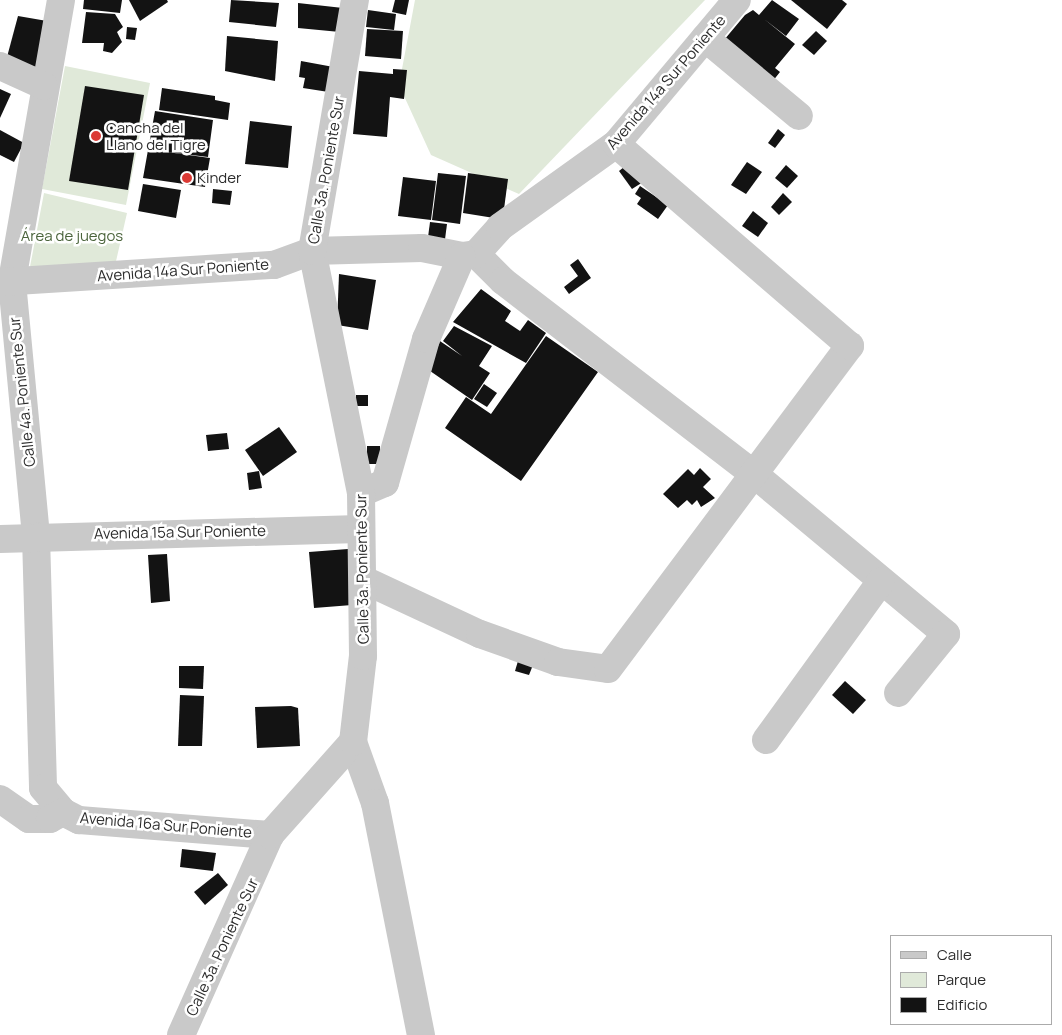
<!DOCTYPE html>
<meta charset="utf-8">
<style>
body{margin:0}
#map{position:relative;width:1062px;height:1035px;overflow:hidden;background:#fff;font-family:Manrope,sans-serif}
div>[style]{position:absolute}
.green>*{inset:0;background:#e0e9d9}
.building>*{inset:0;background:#131313}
.minor>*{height:28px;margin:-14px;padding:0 14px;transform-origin:14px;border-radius:14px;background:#c9c9c9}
.dots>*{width:14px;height:14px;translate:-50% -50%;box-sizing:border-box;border:2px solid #fff;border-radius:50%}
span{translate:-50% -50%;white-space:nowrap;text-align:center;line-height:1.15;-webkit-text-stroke:5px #fff;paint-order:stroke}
.street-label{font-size:15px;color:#2c2c2c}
.poi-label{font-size:15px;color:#2c2c2c}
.left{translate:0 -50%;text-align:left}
.park-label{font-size:15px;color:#4b643c}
.legend{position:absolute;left:890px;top:935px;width:162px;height:90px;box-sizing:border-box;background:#fff;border:1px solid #ababab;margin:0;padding:6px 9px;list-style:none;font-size:15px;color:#2c2c2c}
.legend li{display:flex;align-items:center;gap:10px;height:25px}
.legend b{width:25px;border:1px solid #ababab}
</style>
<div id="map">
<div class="green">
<div style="clip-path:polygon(415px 0,705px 0,519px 194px,431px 155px,399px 85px)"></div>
<div style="clip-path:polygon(65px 66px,150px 83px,126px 205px,42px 189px)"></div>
<div style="clip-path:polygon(44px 193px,127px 213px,114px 270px,29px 272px)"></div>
</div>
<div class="building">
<div style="clip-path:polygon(84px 0,122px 0,120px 13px,83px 9px)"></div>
<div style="clip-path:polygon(129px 0,167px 0,168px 2px,140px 21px)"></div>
<div style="clip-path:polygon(231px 0,279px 3px,276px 27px,229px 22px)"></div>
<div style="clip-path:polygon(395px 0,409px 0,406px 15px,392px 12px)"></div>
<div style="clip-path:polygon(772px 0,799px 19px,786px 36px,764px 19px,795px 44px,775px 68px,780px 72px,768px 87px,719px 46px,745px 15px,753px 10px,759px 15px)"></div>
<div style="clip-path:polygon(791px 0,842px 0,847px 4px,827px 29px)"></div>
<div style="clip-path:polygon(298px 3px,343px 8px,340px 32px,298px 28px)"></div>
<div style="clip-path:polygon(368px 10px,396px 14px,394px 30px,366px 27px)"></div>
<div style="clip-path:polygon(86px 12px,115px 14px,123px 27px,117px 32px,122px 42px,112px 53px,103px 51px,104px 43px,82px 43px)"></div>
<div style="clip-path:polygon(18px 16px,47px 21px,38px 68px,7px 57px)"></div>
<div style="clip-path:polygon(127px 27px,137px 28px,135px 40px,126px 39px)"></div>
<div style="clip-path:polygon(367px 29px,403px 31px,401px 59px,365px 56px)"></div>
<div style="clip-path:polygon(816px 31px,827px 41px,814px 55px,802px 45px)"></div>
<div style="clip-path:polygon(227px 36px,278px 41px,275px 81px,225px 71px)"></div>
<div style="clip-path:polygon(301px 61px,339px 68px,335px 93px,303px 88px,305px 78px,299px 77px)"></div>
<div style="clip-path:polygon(393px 69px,407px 70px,404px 99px,390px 97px,387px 137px,353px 134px,359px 71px,393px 74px)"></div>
<div style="clip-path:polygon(85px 86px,144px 95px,128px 190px,69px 181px)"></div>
<div style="clip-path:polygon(162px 88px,215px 96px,215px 100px,230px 103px,228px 120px,159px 110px)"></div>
<div style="clip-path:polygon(0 89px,11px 94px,0 118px)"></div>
<div style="clip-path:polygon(155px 111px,213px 120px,208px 157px,160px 151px,210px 158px,205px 187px,143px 178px)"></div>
<div style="clip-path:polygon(250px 121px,292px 126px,288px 168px,245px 164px)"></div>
<div style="clip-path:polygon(778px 129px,785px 135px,775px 148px,768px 143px)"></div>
<div style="clip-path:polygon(0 130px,24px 143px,14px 162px,0 155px)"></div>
<div style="clip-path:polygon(747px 162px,762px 172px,746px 194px,731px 185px)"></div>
<div style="clip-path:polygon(629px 163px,643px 182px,632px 189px,619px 171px)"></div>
<div style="clip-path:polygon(786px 165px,798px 176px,787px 188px,775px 178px)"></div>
<div style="clip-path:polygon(438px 173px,466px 176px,460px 224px,432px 220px)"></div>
<div style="clip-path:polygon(468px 173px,508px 179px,504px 209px,494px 218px,463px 213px)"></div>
<div style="clip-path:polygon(403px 177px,436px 181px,431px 220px,398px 216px)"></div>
<div style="clip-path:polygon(143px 184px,181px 190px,176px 218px,138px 211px)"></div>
<div style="clip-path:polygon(640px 186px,668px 205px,658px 219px,637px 204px,641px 198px,635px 194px)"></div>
<div style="clip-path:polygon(213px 189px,232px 191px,230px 205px,212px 203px)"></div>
<div style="clip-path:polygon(783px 193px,792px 202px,779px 215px,771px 207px)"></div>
<div style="clip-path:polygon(753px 211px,768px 223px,758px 237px,742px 226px)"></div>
<div style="clip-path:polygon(430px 222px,447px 224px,444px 247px,427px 245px)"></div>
<div style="clip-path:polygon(578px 259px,591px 278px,569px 294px,564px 287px,578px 276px,570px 265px)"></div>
<div style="clip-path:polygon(339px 274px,376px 280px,368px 330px,337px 325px)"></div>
<div style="clip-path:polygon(481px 289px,511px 311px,505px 321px,520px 331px,528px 320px,546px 333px,526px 363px,453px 322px)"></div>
<div style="clip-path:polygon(454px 326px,492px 346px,479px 366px,490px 373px,472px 400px,420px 364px,431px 335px,462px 356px,443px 341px)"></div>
<div style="clip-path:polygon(546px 336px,598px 372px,521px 481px,445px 428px,466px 397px,491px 414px)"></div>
<div style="clip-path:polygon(484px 384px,497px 393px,487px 407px,474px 399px)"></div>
<div style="clip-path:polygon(356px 395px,368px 395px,368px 406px,356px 406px)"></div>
<div style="clip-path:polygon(279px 427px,297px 452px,263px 476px,245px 450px)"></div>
<div style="clip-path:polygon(227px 433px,229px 449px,208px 451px,206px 435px)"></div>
<div style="clip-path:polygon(367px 446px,380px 446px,380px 464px,367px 464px)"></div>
<div style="clip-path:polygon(700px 468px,711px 479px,703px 487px,715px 498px,701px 507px,697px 500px,692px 505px,687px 500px,678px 508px,663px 494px,688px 469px,694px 475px)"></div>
<div style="clip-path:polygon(259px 471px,262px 488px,249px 490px,247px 473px)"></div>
<div style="clip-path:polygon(348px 549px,352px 605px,314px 608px,309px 552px)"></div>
<div style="clip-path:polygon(167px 554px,170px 601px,151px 603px,148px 555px)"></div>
<div style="clip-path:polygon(518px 661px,533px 665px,529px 675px,515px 671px)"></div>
<div style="clip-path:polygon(179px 666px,204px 666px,203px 689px,179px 688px)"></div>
<div style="clip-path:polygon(845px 681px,866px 700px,853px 714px,832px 695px)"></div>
<div style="clip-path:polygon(180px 695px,204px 696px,202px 746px,178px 746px)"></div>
<div style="clip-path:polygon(291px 706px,298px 708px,300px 746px,257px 748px,255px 707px)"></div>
<div style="clip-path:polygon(182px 849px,216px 853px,213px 871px,180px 867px)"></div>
<div style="clip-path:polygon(218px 873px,228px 885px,205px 905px,194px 892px)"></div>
</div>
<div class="minor">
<div style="left:61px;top:0;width:286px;rotate:99.9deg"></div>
<div style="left:12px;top:282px;width:255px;rotate:84.6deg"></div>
<div style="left:36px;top:536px;width:252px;rotate:88.4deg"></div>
<div style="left:43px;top:788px;width:31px;rotate:50deg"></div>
<div style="left:63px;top:812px;width:18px;rotate:27deg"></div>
<div style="left:79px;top:820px;width:192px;rotate:4.5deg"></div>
<div style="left:705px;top:38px;width:122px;rotate:39.7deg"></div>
<div style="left:0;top:66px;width:48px;rotate:24.4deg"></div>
<div style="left:476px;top:254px;width:38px;rotate:45deg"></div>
<div style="left:503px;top:281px;width:317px;rotate:37.6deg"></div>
<div style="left:754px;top:474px;width:250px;rotate:39.8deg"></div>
<div style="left:946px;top:634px;width:76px;rotate:129.1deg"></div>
<div style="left:0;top:282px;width:275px;rotate:-3.6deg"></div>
<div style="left:274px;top:265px;width:40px;rotate:-20.2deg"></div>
<div style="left:312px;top:251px;width:110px;rotate:-1.6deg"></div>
<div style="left:422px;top:248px;width:41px;rotate:11.3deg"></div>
<div style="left:462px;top:256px;width:14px;rotate:-8deg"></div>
<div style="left:476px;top:254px;width:36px;rotate:-48deg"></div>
<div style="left:500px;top:227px;width:143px;rotate:-35.6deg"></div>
<div style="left:616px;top:144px;width:188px;rotate:-50deg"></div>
<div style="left:361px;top:493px;width:26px;rotate:-23deg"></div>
<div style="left:385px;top:483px;width:150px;rotate:-74.1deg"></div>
<div style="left:426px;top:339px;width:90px;rotate:-66.6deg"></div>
<div style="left:0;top:539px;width:360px;rotate:-1.6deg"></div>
<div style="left:364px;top:580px;width:128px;rotate:25deg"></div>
<div style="left:480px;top:634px;width:83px;rotate:19.7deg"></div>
<div style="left:558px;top:662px;width:50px;rotate:8deg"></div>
<div style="left:608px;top:669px;width:404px;rotate:-53.2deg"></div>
<div style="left:850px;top:346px;width:309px;rotate:-139.2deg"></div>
<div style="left:766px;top:740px;width:196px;rotate:-54.1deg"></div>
<div style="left:353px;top:742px;width:65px;rotate:70.2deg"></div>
<div style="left:375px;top:803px;width:237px;rotate:78.8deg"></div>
<div style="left:0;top:799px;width:35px;rotate:35deg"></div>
<div style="left:29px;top:819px;width:21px"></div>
<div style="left:50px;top:819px;width:15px;rotate:-28deg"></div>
<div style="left:181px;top:1035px;width:219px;rotate:-66deg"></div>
<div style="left:270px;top:835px;width:125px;rotate:-48.3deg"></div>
<div style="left:353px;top:742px;width:87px;rotate:-83.4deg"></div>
<div style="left:363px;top:656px;width:163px;rotate:-90.7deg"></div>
<div style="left:361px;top:493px;width:247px;rotate:-101.4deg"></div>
<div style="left:312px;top:251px;width:255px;rotate:-80.3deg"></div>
</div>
<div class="dots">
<div style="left:96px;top:136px;background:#db3a35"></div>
<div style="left:187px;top:178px;background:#db3a35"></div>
</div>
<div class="street-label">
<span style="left:666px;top:82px;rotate:-49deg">Avenida 14a Sur Poniente</span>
<span style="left:326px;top:170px;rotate:-80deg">Calle 3a. Poniente Sur</span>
<span style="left:183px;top:270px;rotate:-4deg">Avenida 14a Sur Poniente</span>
<span style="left:22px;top:392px;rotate:-96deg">Calle 4a. Poniente Sur</span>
<span style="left:180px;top:532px;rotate:-1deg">Avenida 15a Sur Poniente</span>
<span style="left:362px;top:569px;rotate:-91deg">Calle 3a. Poniente Sur</span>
<span style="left:166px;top:825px;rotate:5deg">Avenida 16a Sur Poniente</span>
<span style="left:222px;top:947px;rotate:-65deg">Calle 3a. Poniente Sur</span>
</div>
<div class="poi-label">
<span class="left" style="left:106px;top:136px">Cancha del<br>Llano del Tigre</span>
<span class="left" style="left:197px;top:178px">Kinder</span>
</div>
<div class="park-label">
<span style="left:72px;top:236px">Área de juegos</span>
</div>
<ul class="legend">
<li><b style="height:6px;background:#c9c9c9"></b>Calle</li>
<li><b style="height:14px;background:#e0e9d9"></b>Parque</li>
<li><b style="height:14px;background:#131313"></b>Edificio</li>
</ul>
</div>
